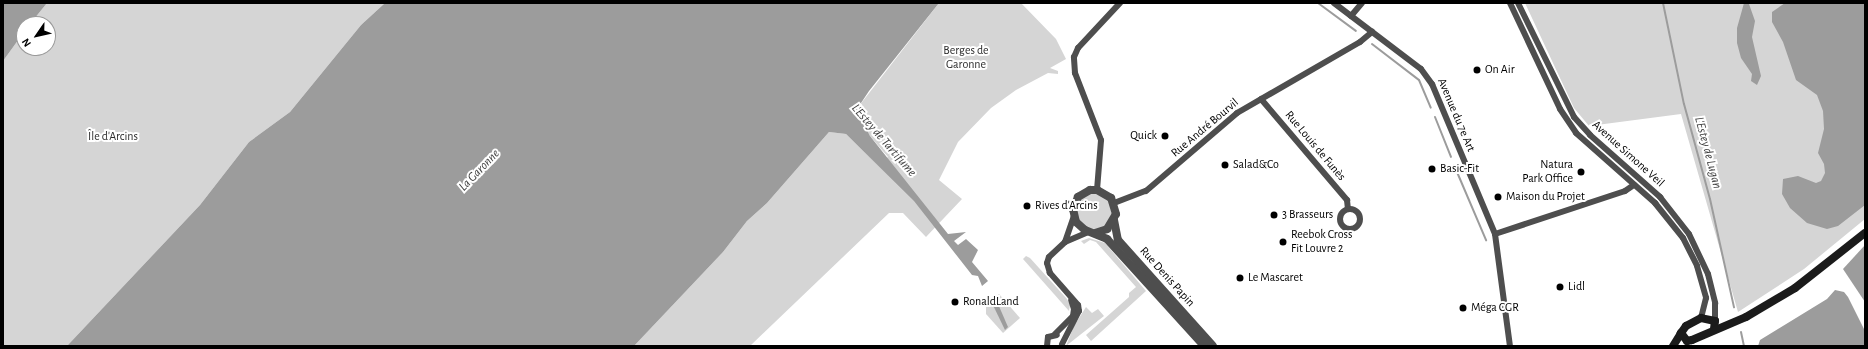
<!DOCTYPE html>
<meta charset="utf-8">
<style>
body{margin:0}
#map{position:relative;width:1868px;height:349px;overflow:hidden;background:#fff;font-family:"Alegreya Sans",sans-serif}
div>[style]{position:absolute}
.green>*{inset:0;background:#d5d5d5}
.round{border-radius:50%}
.water>*{inset:0;background:#9c9c9c}
.stream>*{height:2px;margin:-1px;padding:0 1px;transform-origin:1px;border-radius:1px;background:#9c9c9c}
.minor>*{height:6px;margin:-3px;padding:0 3px;transform-origin:3px;border-radius:3px;background:#4e4e4e}
.minor>.ring{margin:-3px;padding:0;box-sizing:content-box;background:none;border:6px solid #4e4e4e;border-radius:50%}
.tertiary>*{height:8px;margin:-4px;padding:0 4px;transform-origin:4px;border-radius:4px;background:#4e4e4e}
.secondary>*{height:8px;margin:-4px;padding:0 4px;transform-origin:4px;border-radius:4px;background:#1b1b1b}
.dots>*{width:11px;height:11px;translate:-50% -50%;box-sizing:border-box;border:2px solid #fff;border-radius:50%}
span{translate:-50% -50%;white-space:nowrap;text-align:center;line-height:1.15;-webkit-text-stroke:4px #fff;paint-order:stroke}
.park-label{font-size:12px;color:#2c2c2c}
.poi-label{font-size:12px;color:#000}
.left{translate:0 -50%;text-align:left}
.right{translate:-100% -50%;text-align:right}
.street-label{font-size:12px;color:#000}
.water-label{font-size:13px;color:#3d3d3d;font-style:italic}
.frame{position:absolute;inset:0;border:4px solid #000;pointer-events:none}
.north{position:absolute;left:16px;top:16px;width:40px;height:40px;box-sizing:border-box;background:#fff;border:1px solid #999;border-radius:50%;rotate:236deg;font-size:11px;font-weight:700;line-height:16px;text-align:center;color:#000}
.north::after{content:'';display:block;margin:auto;width:14px;height:18px;background:#000;clip-path:polygon(50% 0,100% 100%,50% 72%,0 100%)}
</style>
<div id="map">
<div class="green">
<div style="clip-path:polygon(47px 3px,385px 3px,361px 25px,290px 112px,249px 142px,200px 205px,67px 346px,3px 346px,3px 61px,24px 32px,24px 48px,48px 48px,48px 24px,30px 24px)"></div>
<div style="clip-path:polygon(939px 3px,1021px 3px,1056px 39px,1066px 59px,1050px 68px,1058px 71px,1058px 74px,1048px 73px,1016px 90px,991px 108px,958px 142px,939px 180px,962px 199px,926px 237px,903px 213px,889px 213px,750px 346px,634px 346px,723px 252px,747px 221px,767px 203px,829px 132px,846px 134px,878px 165px,888px 157px,870px 136px,860px 116px,859px 106px)"></div>
<div style="clip-path:polygon(1525px 3px,1865px 3px,1865px 219px,1804px 269px,1738px 312px,1681px 114px,1589px 126px,1574px 108px)"></div>
<div class="round" style="left:1077px;top:193px;width:36px;height:36px"></div>
<div style="clip-path:polygon(1089px 238px,1105px 243px,1146px 291px,1091px 341px,1086px 335px,1129px 297px,1129px 293px,1136px 287px,1096px 242px,1090px 240px,1084px 244px,1081px 241px)"></div>
<div style="clip-path:polygon(1026px 256px,1030px 258px,1067px 299px,1070px 305px,1069px 311px,1023px 259px)"></div>
<div style="clip-path:polygon(999px 294px,1020px 318px,1003px 333px,986px 314px,986px 305px)"></div>
<div style="clip-path:polygon(1086px 307px,1092px 313px,1098px 309px,1104px 316px,1066px 346px,1074px 326px)"></div>
</div>
<div class="water">
<div style="clip-path:polygon(3px 3px,47px 3px,30px 24px,24px 24px,24px 32px,3px 61px)"></div>
<div style="clip-path:polygon(385px 3px,939px 3px,869px 91px,859px 106px,860px 116px,870px 136px,948px 234px,966px 232px,954px 241px,958px 245px,966px 239px,978px 250px,972px 262px,988px 281px,982px 286px,978px 276px,972px 275px,914px 201px,846px 134px,829px 132px,767px 203px,747px 221px,723px 252px,634px 346px,67px 346px,200px 205px,249px 142px,290px 112px,361px 25px)"></div>
<div style="clip-path:polygon(1744px 3px,1749px 4px,1755px 21px,1752px 37px,1761px 76px,1757px 85px,1751px 81px,1752px 74px,1741px 58px,1737px 43px,1737px 28px)"></div>
<div style="clip-path:polygon(1785px 3px,1865px 3px,1865px 205px,1838px 226px,1827px 229px,1807px 223px,1790px 208px,1782px 194px,1783px 179px,1798px 176px,1816px 183px,1821px 181px,1825px 173px,1824px 164px,1818px 153px,1824px 129px,1823px 111px,1817px 95px,1796px 80px,1783px 42px,1772px 22px,1772px 12px)"></div>
<div style="clip-path:polygon(1865px 245px,1865px 302px,1843px 269px)"></div>
<div style="clip-path:polygon(1835px 290px,1844px 292px,1848px 297px,1865px 331px,1865px 346px,1758px 346px,1760px 340px,1827px 299px)"></div>
<div style="clip-path:polygon(995px 297px,1008px 327px,1005px 330px,991px 301px)"></div>
</div>
<div class="stream">
<div style="left:1318px;top:3px;width:47px;rotate:36.4deg"></div>
<div style="left:1663px;top:3px;width:103px;rotate:78.3deg"></div>
<div style="left:1684px;top:104px;width:98px;rotate:74.7deg"></div>
<div style="left:1710px;top:199px;width:111px;rotate:77.5deg"></div>
<div style="left:1372px;top:44px;width:59px;rotate:37.5deg"></div>
<div style="left:1419px;top:80px;width:30px;rotate:67deg"></div>
<div style="left:1435px;top:117px;width:43px;rotate:68.2deg"></div>
<div style="left:1454px;top:165px;width:82px;rotate:66.9deg"></div>
<div style="left:1741px;top:332px;width:14px;rotate:78deg"></div>
</div>
<div class="minor">
<div style="left:1334px;top:3px;width:109px;rotate:37.2deg"></div>
<div style="left:1421px;top:69px;width:19px;rotate:54deg"></div>
<div style="left:1432px;top:84px;width:163px;rotate:67.2deg"></div>
<div style="left:1495px;top:234px;width:113px;rotate:82.4deg"></div>
<div style="left:1510px;top:3px;width:117px;rotate:64.7deg"></div>
<div style="left:1560px;top:109px;width:29px;rotate:56deg"></div>
<div style="left:1576px;top:133px;width:106px;rotate:41.5deg"></div>
<div style="left:1655px;top:203px;width:45px;rotate:51.3deg"></div>
<div style="left:1683px;top:238px;width:31px;rotate:63deg"></div>
<div style="left:1697px;top:266px;width:33px;rotate:74deg"></div>
<div style="left:1706px;top:298px;width:21px;rotate:104deg"></div>
<div style="left:1518px;top:3px;width:127px;rotate:63.8deg"></div>
<div style="left:1574px;top:117px;width:24px;rotate:48deg"></div>
<div style="left:1590px;top:135px;width:94px;rotate:41.5deg"></div>
<div style="left:1660px;top:197px;width:47px;rotate:51.9deg"></div>
<div style="left:1689px;top:234px;width:44px;rotate:64.6deg"></div>
<div style="left:1708px;top:274px;width:30px;rotate:76deg"></div>
<div style="left:1715px;top:303px;width:18px;rotate:90deg"></div>
<div style="left:1351px;top:16px;width:17px;rotate:-50deg"></div>
<div style="left:1261px;top:99px;width:133px;rotate:49.6deg"></div>
<div style="left:1347px;top:200px;width:9px;rotate:84deg"></div>
<div style="left:1097px;top:190px;width:50px;rotate:-85.4deg"></div>
<div style="left:1101px;top:140px;width:72px;rotate:-111.2deg"></div>
<div style="left:1075px;top:73px;width:16px;rotate:-94deg"></div>
<div style="left:1074px;top:57px;width:10px;rotate:-66deg"></div>
<div style="left:1078px;top:48px;width:62px;rotate:-47deg"></div>
<div style="left:1114px;top:203px;width:34px;rotate:-21deg"></div>
<div style="left:1146px;top:191px;width:120px;rotate:-40.6deg"></div>
<div style="left:1237px;top:113px;width:142px;rotate:-30deg"></div>
<div style="left:1360px;top:42px;width:16px;rotate:-40deg"></div>
<div class="ring" style="left:1340px;top:209px;width:14px;height:14px"></div>
<div style="left:1495px;top:234px;width:137px;rotate:-18.3deg"></div>
<div style="left:1625px;top:191px;width:11px;rotate:-34deg"></div>
<div style="left:1065px;top:242px;width:28px;rotate:-71deg"></div>
<div style="left:1055px;top:334px;width:25px;rotate:-45deg"></div>
<div style="left:1073px;top:316px;width:7px;rotate:-82deg"></div>
<div style="left:1074px;top:309px;width:9px;rotate:-108deg"></div>
<div style="left:1062px;top:344px;width:37px;rotate:-63deg"></div>
<div style="left:1079px;top:311px;width:6px;rotate:-99deg"></div>
<div style="left:1078px;top:305px;width:43px;rotate:-131.2deg"></div>
<div style="left:1050px;top:273px;width:10px;rotate:-107deg"></div>
<div style="left:1047px;top:263px;width:6px;rotate:-72deg"></div>
<div style="left:1049px;top:257px;width:22px;rotate:-43deg"></div>
<div style="left:1065px;top:242px;width:26px;rotate:-23deg"></div>
<div style="left:1047px;top:346px;width:9px;rotate:-84deg"></div>
<div style="left:1048px;top:337px;width:9px;rotate:-13deg"></div>
</div>
<div class="tertiary">
<div style="left:1114px;top:220px;width:20px;rotate:79deg"></div>
<div style="left:1118px;top:240px;width:142px;rotate:48.1deg"></div>
<div style="left:1095px;top:233px;width:13px;rotate:-18deg"></div>
<div style="left:1107px;top:229px;width:17px;rotate:-59deg"></div>
<div style="left:1116px;top:214px;width:17px;rotate:-107deg"></div>
<div style="left:1111px;top:198px;width:16px;rotate:-150deg"></div>
<div style="left:1097px;top:190px;width:7px;rotate:180deg"></div>
<div style="left:1090px;top:190px;width:14px;rotate:150deg"></div>
<div style="left:1078px;top:197px;width:13px;rotate:113deg"></div>
<div style="left:1073px;top:209px;width:13px;rotate:77deg"></div>
<div style="left:1076px;top:222px;width:12px;rotate:42deg"></div>
<div style="left:1085px;top:230px;width:24px;rotate:22deg"></div>
<div style="left:1107px;top:239px;width:144px;rotate:47.8deg"></div>
</div>
<div class="secondary">
<div style="left:1714px;top:329px;width:8px;rotate:-83deg"></div>
<div style="left:1715px;top:321px;width:14px;rotate:-168deg"></div>
<div style="left:1701px;top:318px;width:17px;rotate:152deg"></div>
<div style="left:1686px;top:326px;width:9px;rotate:126deg"></div>
<div style="left:1681px;top:333px;width:10px;rotate:53deg"></div>
<div style="left:1687px;top:341px;width:5px;rotate:-11deg"></div>
<div style="left:1692px;top:340px;width:59px;rotate:-23.1deg"></div>
<div style="left:1746px;top:317px;width:57px;rotate:-30.6deg"></div>
<div style="left:1795px;top:288px;width:89px;rotate:-38.2deg"></div>
<div style="left:1673px;top:346px;width:15px;rotate:-58deg"></div>
</div>
<div class="dots">
<div style="left:1477px;top:70px;background:#000"></div>
<div style="left:1165px;top:136px;background:#000"></div>
<div style="left:1225px;top:165px;background:#000"></div>
<div style="left:1432px;top:169px;background:#000"></div>
<div style="left:1581px;top:172px;background:#000"></div>
<div style="left:1498px;top:197px;background:#000"></div>
<div style="left:1027px;top:206px;background:#000"></div>
<div style="left:1274px;top:215px;background:#000"></div>
<div style="left:1283px;top:242px;background:#000"></div>
<div style="left:1240px;top:278px;background:#000"></div>
<div style="left:1560px;top:287px;background:#000"></div>
<div style="left:955px;top:302px;background:#000"></div>
<div style="left:1463px;top:308px;background:#000"></div>
</div>
<div class="park-label">
<span style="left:966px;top:58px">Berges de<br>Garonne</span>
<span style="left:113px;top:137px">Île d'Arcins</span>
</div>
<div class="poi-label">
<span class="left" style="left:1485px;top:70px">On Air</span>
<span class="right" style="left:1157px;top:136px">Quick</span>
<span class="left" style="left:1233px;top:165px">Salad&amp;Co</span>
<span class="right" style="left:1573px;top:172px">Natura<br>Park Office</span>
<span class="left" style="left:1440px;top:169px">Basic-Fit</span>
<span class="left" style="left:1506px;top:197px">Maison du Projet</span>
<span class="left" style="left:1035px;top:206px">Rives d'Arcins</span>
<span class="left" style="left:1282px;top:215px">3 Brasseurs</span>
<span class="left" style="left:1291px;top:242px">Reebok Cross<br>Fit Louvre 2</span>
<span class="left" style="left:1248px;top:278px">Le Mascaret</span>
<span class="left" style="left:1568px;top:287px">Lidl</span>
<span class="left" style="left:963px;top:302px">RonaldLand</span>
<span class="left" style="left:1471px;top:308px">Méga CGR</span>
</div>
<div class="street-label">
<span style="left:1456px;top:115px;rotate:67deg">Avenue du 7e Art</span>
<span style="left:1205px;top:128px;rotate:-40deg">Rue André Bourvil</span>
<span style="left:1315px;top:146px;rotate:50deg">Rue Louis de Funès</span>
<span style="left:1628px;top:154px;rotate:42deg">Avenue Simone Veil</span>
<span style="left:1167px;top:277px;rotate:48deg">Rue Denis Papin</span>
</div>
<div class="water-label">
<span style="left:883px;top:141px;rotate:49deg">L'Estey de Tartifume</span>
<span style="left:1707px;top:153px;rotate:75deg">L'Estey de Lugan</span>
<span style="left:480px;top:171px;rotate:-46deg">La Garonne</span>
</div>
<div class="frame"></div>
<div class="north">N</div>
</div>
